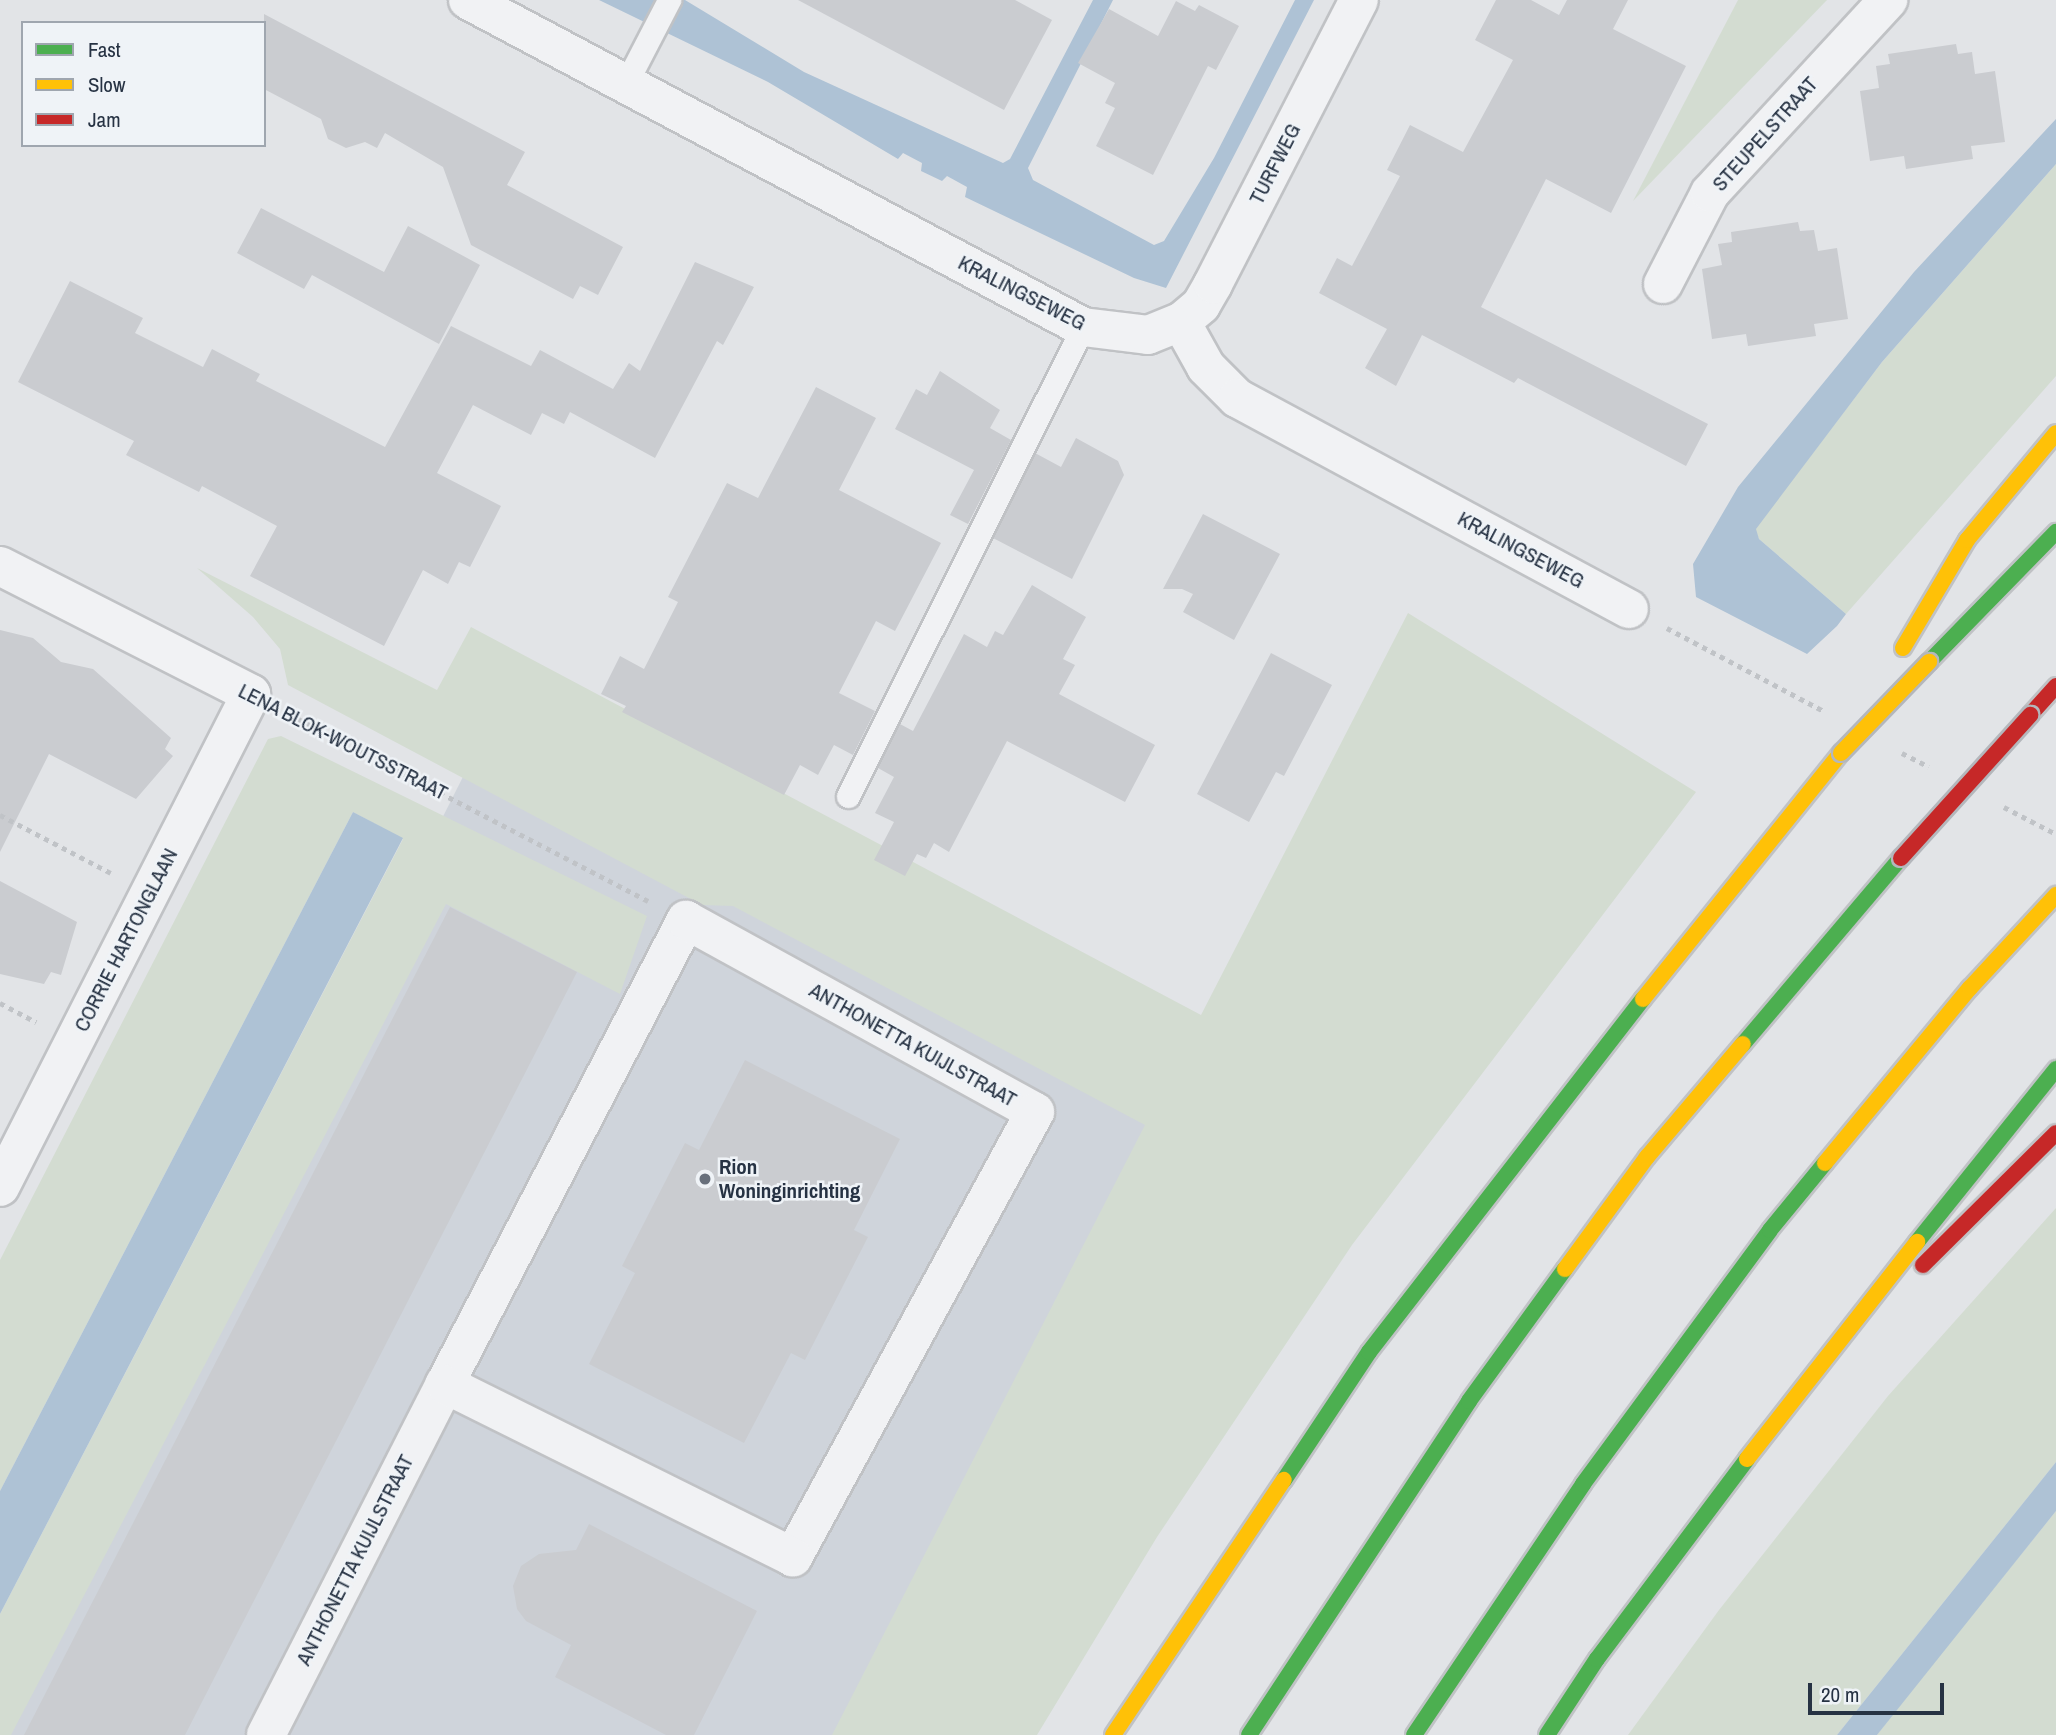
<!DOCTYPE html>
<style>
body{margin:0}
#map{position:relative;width:2056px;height:1735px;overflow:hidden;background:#e2e4e7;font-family:"Archivo Narrow",sans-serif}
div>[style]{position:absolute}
.built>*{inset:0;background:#cfd4db}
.green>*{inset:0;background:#d3dcd1}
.water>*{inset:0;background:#aec2d5}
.building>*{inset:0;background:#caccd0}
.path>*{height:4.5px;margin-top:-2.25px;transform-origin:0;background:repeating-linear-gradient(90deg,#c0c3c7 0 5px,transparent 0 10px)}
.roads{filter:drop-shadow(2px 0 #c0c2c5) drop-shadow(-2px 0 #c0c2c5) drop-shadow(0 2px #c0c2c5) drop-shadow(0 -2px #c0c2c5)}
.lane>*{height:23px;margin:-11.5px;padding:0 11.5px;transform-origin:11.5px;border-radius:11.5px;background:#f1f2f4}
.street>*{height:38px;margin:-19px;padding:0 19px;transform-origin:19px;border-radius:19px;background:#f1f2f4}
.fast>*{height:16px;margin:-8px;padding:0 8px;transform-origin:8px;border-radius:8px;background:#4caf50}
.slow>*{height:16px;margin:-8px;padding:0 8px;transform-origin:8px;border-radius:8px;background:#ffc107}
.jam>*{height:16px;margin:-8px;padding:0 8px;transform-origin:8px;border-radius:8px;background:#c62828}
.bridges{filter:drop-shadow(2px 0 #b4b7bc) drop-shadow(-2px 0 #b4b7bc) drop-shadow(0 2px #b4b7bc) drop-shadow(0 -2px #b4b7bc)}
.slow-bridge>*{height:16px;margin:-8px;padding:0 8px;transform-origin:8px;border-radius:8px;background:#ffc107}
.jam-bridge>*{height:16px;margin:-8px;padding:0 8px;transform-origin:8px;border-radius:8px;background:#c62828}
.dots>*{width:19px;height:19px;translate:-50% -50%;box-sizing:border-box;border:4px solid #eff3f7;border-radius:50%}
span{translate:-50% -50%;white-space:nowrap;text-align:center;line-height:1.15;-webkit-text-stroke:5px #eff3f7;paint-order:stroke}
.street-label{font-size:21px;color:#263243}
.poi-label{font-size:21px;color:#263243;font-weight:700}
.left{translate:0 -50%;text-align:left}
.legend{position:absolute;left:21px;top:21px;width:245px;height:126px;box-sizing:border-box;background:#eff3f7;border:2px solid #9fa6af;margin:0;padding:9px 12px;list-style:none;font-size:21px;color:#263243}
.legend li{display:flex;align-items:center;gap:14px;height:35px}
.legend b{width:35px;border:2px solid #9fa6af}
.scale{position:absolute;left:1808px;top:1683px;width:136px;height:32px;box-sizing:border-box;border:4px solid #263243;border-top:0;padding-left:9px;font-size:21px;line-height:24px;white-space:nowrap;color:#263243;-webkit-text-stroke:5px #eff3f7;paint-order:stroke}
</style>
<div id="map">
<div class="built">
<div style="clip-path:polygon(482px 739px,1290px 1191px,953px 1735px,0 1735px,0 1697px)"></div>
</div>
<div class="green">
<div style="clip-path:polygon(1738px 0,1827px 0,1633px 201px)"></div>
<div style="clip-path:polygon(2056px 164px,2056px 376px,1846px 614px,1759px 539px,1755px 529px,1882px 362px)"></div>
<div style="clip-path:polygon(197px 568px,437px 690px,471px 627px,1201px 1015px,1408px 613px,1696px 792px,1352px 1245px,1157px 1537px,1037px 1735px,832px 1735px,1145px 1125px,733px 906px,702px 905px,288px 685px,280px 649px,253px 617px)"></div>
<div style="clip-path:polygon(281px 736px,647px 916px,620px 994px,446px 904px,11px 1735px,0 1735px,0 1614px,403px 839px,353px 812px,0 1491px,0 1260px,268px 739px)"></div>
<div style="clip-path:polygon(2056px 1208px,2056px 1462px,1837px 1735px,1628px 1735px,1719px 1610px,1888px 1396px)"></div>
<div style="clip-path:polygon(2056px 1511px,2056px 1735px,1877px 1735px,1901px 1703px)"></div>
</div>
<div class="water">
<div style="clip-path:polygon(599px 0,685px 0,804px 72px,1003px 163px,1010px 159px,1093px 0,1113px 0,1028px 168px,1033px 180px,1154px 245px,1164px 241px,1214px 158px,1295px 0,1314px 0,1166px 288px,1134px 278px,965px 197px,967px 187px,947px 176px,942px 181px,921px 171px,922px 163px,903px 153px,898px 159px,768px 82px)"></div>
<div style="clip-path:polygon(2056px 119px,2056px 164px,1882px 362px,1756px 529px,1759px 539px,1846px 614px,1837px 626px,1807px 654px,1696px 597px,1693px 564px,1738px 487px,1914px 272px)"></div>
<div style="clip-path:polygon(353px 812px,403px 838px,0 1614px,0 1491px)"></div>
<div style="clip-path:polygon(2056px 1462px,2056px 1511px,1877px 1735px,1837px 1735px)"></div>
</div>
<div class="building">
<div style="clip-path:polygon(798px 0,1015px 0,1052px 20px,1004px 110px)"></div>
<div style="clip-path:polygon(1496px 0,1531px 0,1559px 15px,1567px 0,1628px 0,1613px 29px,1686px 66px,1611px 213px,1546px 179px,1481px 307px,1708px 424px,1686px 466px,1518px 378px,1514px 383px,1422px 335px,1396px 386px,1365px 368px,1387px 329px,1319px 293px,1337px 258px,1352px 266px,1400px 176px,1387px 170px,1410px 125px,1463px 152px,1513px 60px,1475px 40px)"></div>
<div style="clip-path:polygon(1176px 1px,1195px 11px,1199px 5px,1239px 26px,1216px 70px,1208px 66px,1153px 175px,1096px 146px,1115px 108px,1105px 103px,1115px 83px,1078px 63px,1109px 9px,1158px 36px)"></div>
<div style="clip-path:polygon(264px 14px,525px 152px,507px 185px,623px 247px,598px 295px,580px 286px,573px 299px,471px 245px,443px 167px,385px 133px,377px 148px,365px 142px,346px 148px,328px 139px,321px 119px,264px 89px)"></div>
<div style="clip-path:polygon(1956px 44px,1958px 54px,1972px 52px,1975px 74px,1995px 71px,2005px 142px,1971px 146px,1973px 159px,1906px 169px,1904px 156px,1870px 161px,1860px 91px,1879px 88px,1876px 66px,1890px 64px,1888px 54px)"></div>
<div style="clip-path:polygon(261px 208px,384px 272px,408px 226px,480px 265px,439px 344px,312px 275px,304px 289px,237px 253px)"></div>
<div style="clip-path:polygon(1798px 222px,1800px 231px,1814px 230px,1818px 251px,1837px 248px,1848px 319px,1814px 324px,1816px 336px,1748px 346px,1746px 334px,1712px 339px,1702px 269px,1722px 265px,1718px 244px,1732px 242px,1731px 232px)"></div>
<div style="clip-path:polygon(695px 262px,754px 287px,723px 345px,717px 341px,655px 458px,570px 412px,564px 424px,542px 413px,531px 435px,473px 405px,437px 473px,501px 506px,470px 567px,459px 562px,448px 584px,423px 570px,384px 646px,250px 576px,277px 526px,202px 486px,199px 492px,126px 455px,134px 441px,18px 382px,70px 281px,143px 318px,135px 333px,203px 367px,212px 349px,260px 374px,256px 381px,385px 447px,451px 326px,531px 366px,540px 350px,613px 389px,629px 363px,640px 371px)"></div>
<div style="clip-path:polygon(940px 371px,1000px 410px,990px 428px,1011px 440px,968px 524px,950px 515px,974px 470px,895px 429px,916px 389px,927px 395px)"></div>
<div style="clip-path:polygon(816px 387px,876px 418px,839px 490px,941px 543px,895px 631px,876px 621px,839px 693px,875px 711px,853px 755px,834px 745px,818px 775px,800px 765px,784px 795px,622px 712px,626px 706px,601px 694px,620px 656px,644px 669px,678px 602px,668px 597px,727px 483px,758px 498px)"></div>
<div style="clip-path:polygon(1076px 438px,1118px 461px,1124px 475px,1072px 579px,993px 538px,1035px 453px,1061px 467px)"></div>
<div style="clip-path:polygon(1203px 514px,1280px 554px,1234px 640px,1183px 612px,1193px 594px,1182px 589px,1163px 589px)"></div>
<div style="clip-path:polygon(1032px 585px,1086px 617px,1063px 659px,1075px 665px,1059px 694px,1155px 745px,1125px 802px,1007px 741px,949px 852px,934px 843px,926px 858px,917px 854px,905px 876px,874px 860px,894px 822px,875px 813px,894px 777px,878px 768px,900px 724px,913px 731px,964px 634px,987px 647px,995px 631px,1003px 635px)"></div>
<div style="clip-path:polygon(0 630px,33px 638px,61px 662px,93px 669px,171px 738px,165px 749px,173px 756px,136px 799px,49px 754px,0 852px)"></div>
<div style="clip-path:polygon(1271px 653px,1332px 685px,1284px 776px,1276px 772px,1249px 822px,1197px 794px)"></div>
<div style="clip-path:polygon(0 881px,77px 922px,61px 975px,51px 972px,44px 984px,0 974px)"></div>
<div style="clip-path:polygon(450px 907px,577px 972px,185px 1735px,24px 1735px)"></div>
<div style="clip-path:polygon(745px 1060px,900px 1139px,854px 1230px,868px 1237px,805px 1360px,791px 1353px,744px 1443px,589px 1364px,635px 1273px,622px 1266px,685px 1143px,699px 1150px)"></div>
<div style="clip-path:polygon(589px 1524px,757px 1611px,694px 1735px,666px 1735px,555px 1677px,571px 1645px,526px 1621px,517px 1609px,513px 1586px,521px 1566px,539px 1554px,576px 1550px)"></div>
</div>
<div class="path">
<div style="left:1667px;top:628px;width:178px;rotate:27.9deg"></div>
<div style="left:289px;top:714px;width:405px;rotate:27.5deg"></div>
<div style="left:1902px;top:753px;width:30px;rotate:27deg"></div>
<div style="left:2004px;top:807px;width:59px;rotate:27.4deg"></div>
<div style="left:0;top:815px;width:125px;rotate:27.6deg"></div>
<div style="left:0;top:1003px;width:41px;rotate:27.8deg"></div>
</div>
<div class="roads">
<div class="lane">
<div style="left:625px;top:85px;width:96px;rotate:-62.6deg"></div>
<div style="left:848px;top:796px;width:525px;rotate:-63.39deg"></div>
</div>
<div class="street">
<div style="left:468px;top:0;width:697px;rotate:28deg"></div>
<div style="left:1083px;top:327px;width:65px;rotate:7deg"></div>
<div style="left:1148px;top:335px;width:35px;rotate:-22deg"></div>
<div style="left:1181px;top:322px;width:51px;rotate:60.9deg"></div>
<div style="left:1206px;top:367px;width:44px;rotate:45deg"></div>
<div style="left:1237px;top:398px;width:445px;rotate:28.3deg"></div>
<div style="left:1663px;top:284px;width:102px;rotate:-62.7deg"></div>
<div style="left:1710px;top:193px;width:263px;rotate:-47.3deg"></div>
<div style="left:1181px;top:322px;width:26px;rotate:-40deg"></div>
<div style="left:1201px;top:305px;width:24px;rotate:-60deg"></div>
<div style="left:1213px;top:284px;width:319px;rotate:-62.8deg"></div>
<div style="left:0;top:566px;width:282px;rotate:27deg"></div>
<div style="left:251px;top:694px;width:553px;rotate:116.98deg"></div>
<div style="left:266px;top:1735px;width:394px;rotate:-63deg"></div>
<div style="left:445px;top:1384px;width:523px;rotate:-62.55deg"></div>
<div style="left:686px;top:920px;width:398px;rotate:28.8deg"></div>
<div style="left:1035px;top:1112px;width:507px;rotate:118.54deg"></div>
<div style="left:793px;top:1557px;width:389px;rotate:-153.6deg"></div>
</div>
<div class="fast">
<div style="left:1929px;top:662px;width:182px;rotate:-45.7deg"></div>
<div style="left:1743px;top:1044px;width:244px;rotate:-49.7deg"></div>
<div style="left:1917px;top:1242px;width:222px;rotate:-51.2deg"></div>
<div style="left:1284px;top:1480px;width:154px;rotate:-56.4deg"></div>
<div style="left:1369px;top:1352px;width:447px;rotate:-52.2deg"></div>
<div style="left:1249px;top:1735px;width:400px;rotate:-56.6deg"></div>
<div style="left:1469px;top:1401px;width:163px;rotate:-54deg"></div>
<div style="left:1414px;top:1735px;width:303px;rotate:-56deg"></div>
<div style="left:1583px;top:1484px;width:315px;rotate:-53.6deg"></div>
<div style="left:1770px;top:1230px;width:87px;rotate:-50.6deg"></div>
<div style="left:1547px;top:1735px;width:91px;rotate:-56.7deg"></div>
<div style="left:1597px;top:1659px;width:250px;rotate:-53.1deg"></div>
</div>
<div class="slow">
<div style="left:1903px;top:648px;width:126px;rotate:-59.3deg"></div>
<div style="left:1967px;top:540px;width:139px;rotate:-50.2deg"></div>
<div style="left:1643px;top:999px;width:316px;rotate:-51.2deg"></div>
<div style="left:1825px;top:1163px;width:227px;rotate:-50.4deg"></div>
<div style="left:1970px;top:988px;width:127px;rotate:-47.2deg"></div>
<div style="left:1565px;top:1269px;width:139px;rotate:-53.8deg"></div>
<div style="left:1647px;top:1157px;width:148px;rotate:-49.7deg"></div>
<div style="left:1747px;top:1459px;width:276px;rotate:-51.9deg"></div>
<div style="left:1113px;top:1735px;width:307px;rotate:-56.2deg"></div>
</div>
<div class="jam">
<div style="left:2030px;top:715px;width:39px;rotate:-48deg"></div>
<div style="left:1923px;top:1265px;width:187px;rotate:-44.8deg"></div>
</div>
</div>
<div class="bridges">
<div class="slow-bridge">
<div style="left:1841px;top:753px;width:127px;rotate:-46deg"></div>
</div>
<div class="jam-bridge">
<div style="left:1901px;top:858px;width:193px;rotate:-47.9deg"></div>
</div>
</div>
<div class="dots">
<div style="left:705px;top:1179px;background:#68707c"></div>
</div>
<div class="street-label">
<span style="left:1765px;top:134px;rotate:-48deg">STEUPELSTRAAT</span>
<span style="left:1275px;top:164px;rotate:-63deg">TURFWEG</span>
<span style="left:1022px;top:293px;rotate:27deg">KRALINGSEWEG</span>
<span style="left:1521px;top:550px;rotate:28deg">KRALINGSEWEG</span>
<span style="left:343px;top:742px;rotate:27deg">LENA BLOK-WOUTSSTRAAT</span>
<span style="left:126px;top:940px;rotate:-63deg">CORRIE HARTONGLAAN</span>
<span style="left:913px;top:1045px;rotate:29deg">ANTHONETTA KUIJLSTRAAT</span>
<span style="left:355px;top:1560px;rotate:-63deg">ANTHONETTA KUIJLSTRAAT</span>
</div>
<div class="poi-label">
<span class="left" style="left:719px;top:1179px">Rion<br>Woninginrichting</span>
</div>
<ul class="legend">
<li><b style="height:9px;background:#4caf50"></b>Fast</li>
<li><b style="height:9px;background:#ffc107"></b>Slow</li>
<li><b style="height:9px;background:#c62828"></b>Jam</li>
</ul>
<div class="scale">20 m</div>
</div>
